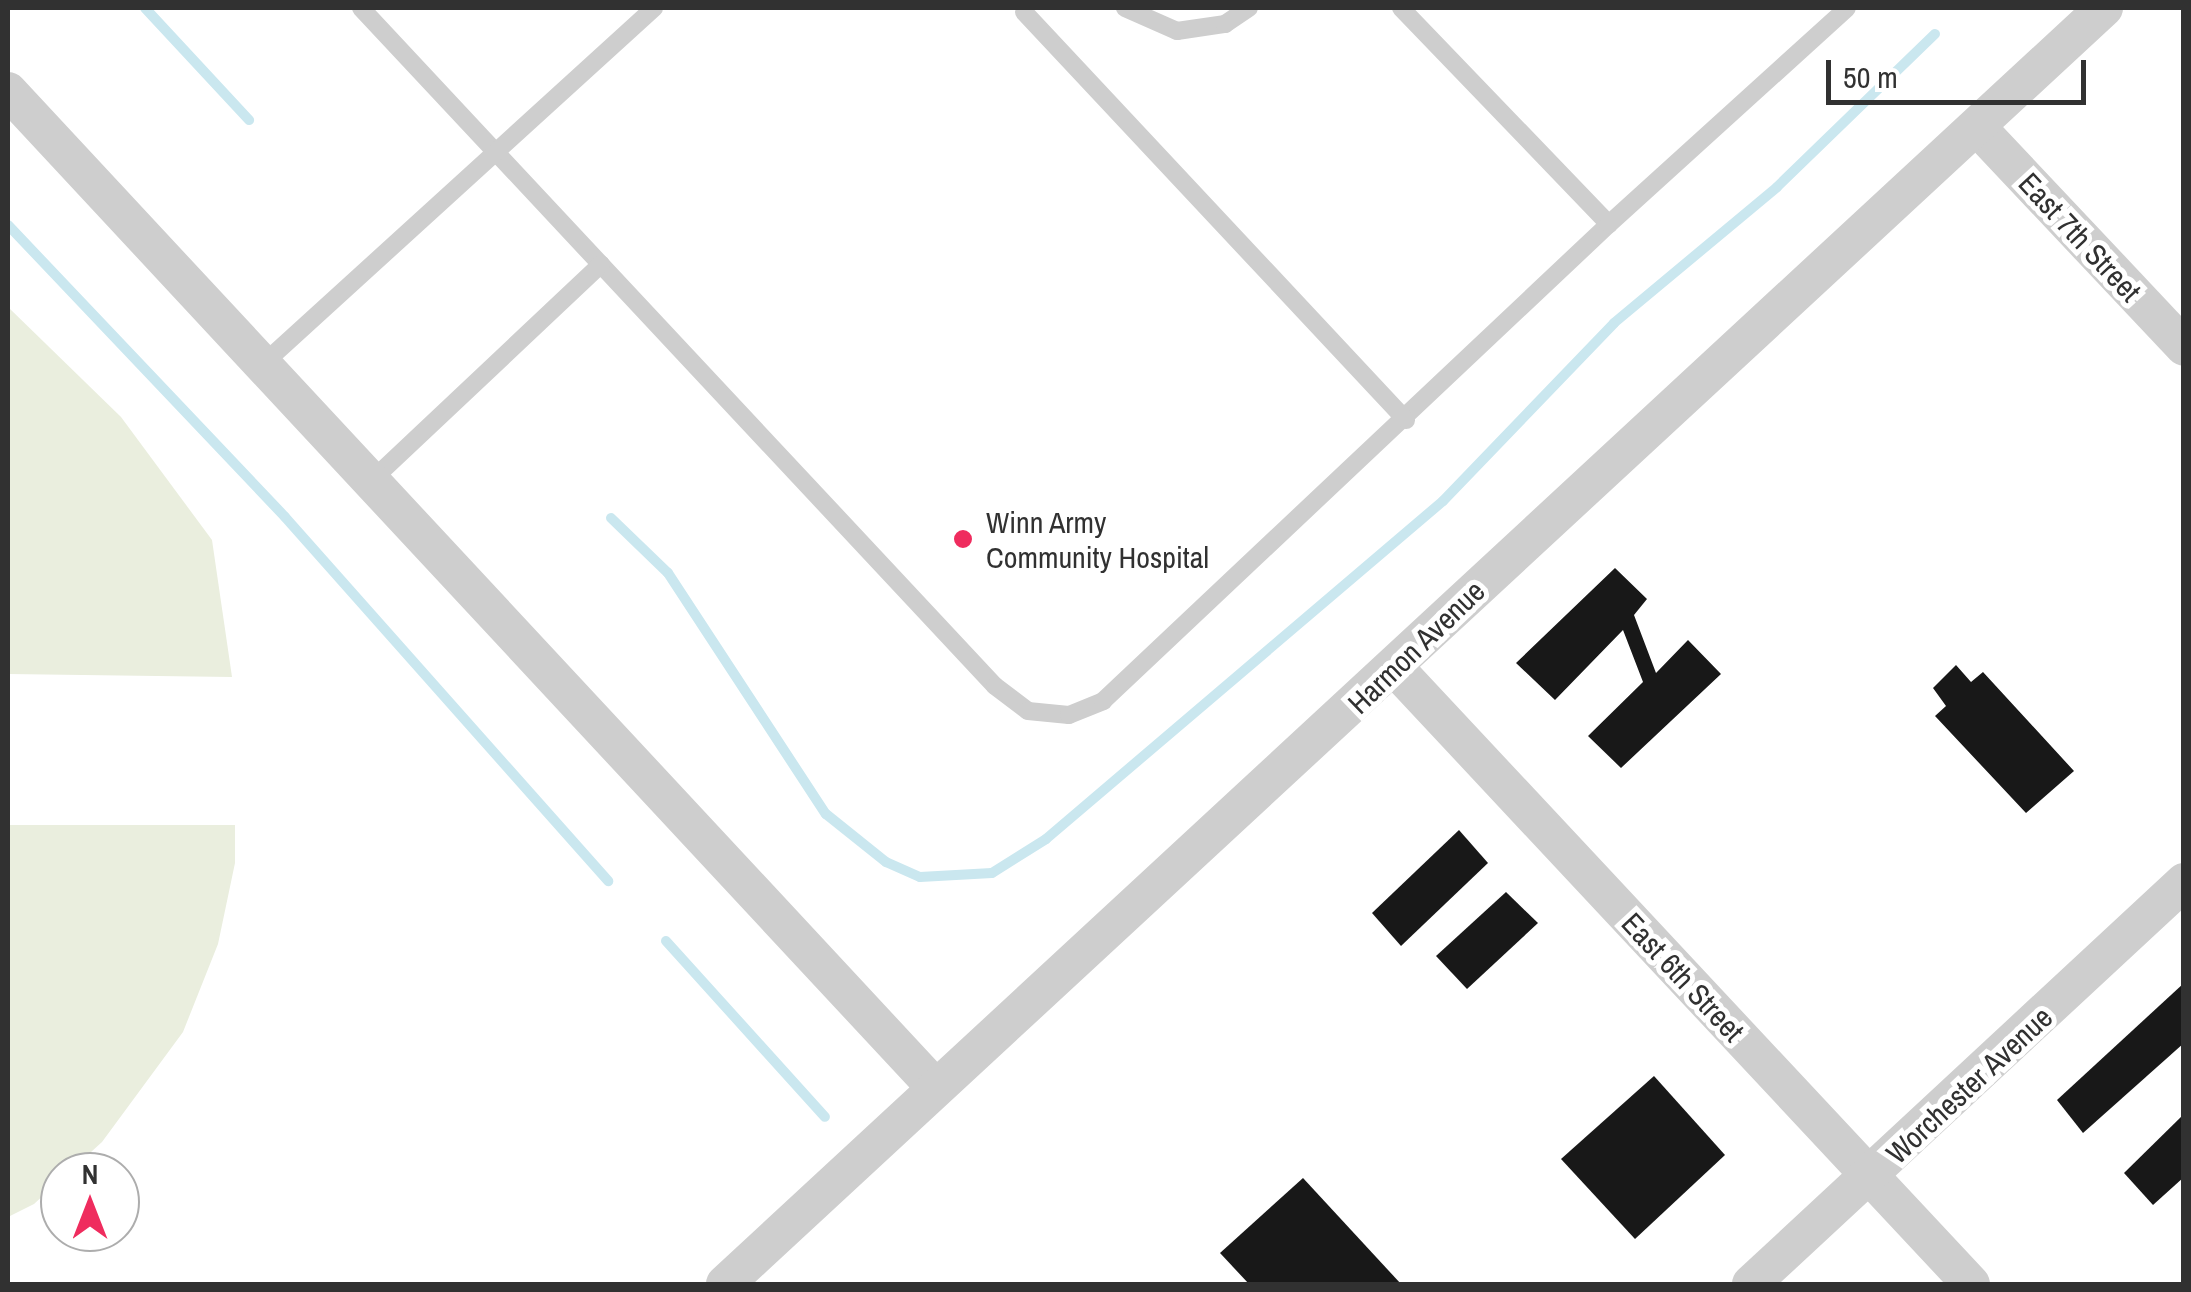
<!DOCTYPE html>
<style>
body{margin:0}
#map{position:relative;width:2191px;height:1292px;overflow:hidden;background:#fff;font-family:"Archivo Narrow",sans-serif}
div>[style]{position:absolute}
.green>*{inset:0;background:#eaeede}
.stream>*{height:10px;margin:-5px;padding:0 5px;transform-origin:5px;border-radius:5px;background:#cae7ef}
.building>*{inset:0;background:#181818}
.lane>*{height:18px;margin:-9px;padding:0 9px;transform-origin:9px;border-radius:9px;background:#cecece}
.street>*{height:38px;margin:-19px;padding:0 19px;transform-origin:19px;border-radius:19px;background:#cecece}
.dots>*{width:28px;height:28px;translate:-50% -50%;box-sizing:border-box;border:5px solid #fff;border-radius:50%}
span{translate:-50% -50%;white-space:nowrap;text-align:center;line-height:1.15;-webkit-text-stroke:10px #fff;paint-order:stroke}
.street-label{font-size:30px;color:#313131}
.poi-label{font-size:30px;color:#313131}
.left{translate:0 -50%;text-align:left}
.frame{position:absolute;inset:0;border:10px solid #313131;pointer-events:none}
.north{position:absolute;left:40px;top:1152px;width:100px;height:100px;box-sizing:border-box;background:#fff;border:2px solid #adadad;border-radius:50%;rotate:0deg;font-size:28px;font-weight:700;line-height:40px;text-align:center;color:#313131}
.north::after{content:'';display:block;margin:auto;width:35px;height:45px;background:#ef2c5e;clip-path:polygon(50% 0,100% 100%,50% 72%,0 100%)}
.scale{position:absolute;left:1826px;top:60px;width:260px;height:45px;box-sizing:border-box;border:5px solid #313131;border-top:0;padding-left:12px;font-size:30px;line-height:35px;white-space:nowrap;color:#313131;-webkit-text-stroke:8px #fff;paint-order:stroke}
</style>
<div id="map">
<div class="green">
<div style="clip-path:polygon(8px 307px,121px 417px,212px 540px,232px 677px,8px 674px)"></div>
<div style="clip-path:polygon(8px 825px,235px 825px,235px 863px,218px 944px,183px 1032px,102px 1142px,69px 1172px,60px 1172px,60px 1180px,34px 1204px,8px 1217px)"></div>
</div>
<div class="stream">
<div style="left:145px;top:8px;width:153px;rotate:47.1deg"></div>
<div style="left:8px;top:225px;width:402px;rotate:46.5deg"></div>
<div style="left:285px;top:517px;width:487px;rotate:48.4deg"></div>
<div style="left:611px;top:518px;width:79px;rotate:44deg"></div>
<div style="left:668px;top:573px;width:288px;rotate:56.8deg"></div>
<div style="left:826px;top:814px;width:77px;rotate:38.7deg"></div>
<div style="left:886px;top:862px;width:37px;rotate:24deg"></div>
<div style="left:920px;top:877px;width:72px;rotate:-3.2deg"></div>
<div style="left:992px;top:873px;width:64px;rotate:-32.2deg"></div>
<div style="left:1046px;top:839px;width:521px;rotate:-40.41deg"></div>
<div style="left:1443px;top:501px;width:247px;rotate:-46.1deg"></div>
<div style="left:1614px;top:323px;width:212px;rotate:-39.8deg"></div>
<div style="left:1777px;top:187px;width:220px;rotate:-44.1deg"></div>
<div style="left:666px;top:941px;width:237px;rotate:47.9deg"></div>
</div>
<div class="building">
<div style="clip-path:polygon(1615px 568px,1647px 599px,1634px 615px,1656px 673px,1688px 640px,1721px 674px,1621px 768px,1588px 736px,1643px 682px,1623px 630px,1555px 700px,1516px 663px)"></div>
<div style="clip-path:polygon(1956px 665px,1971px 682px,1983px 672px,2074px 771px,2026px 813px,1935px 716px,1946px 706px,1933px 688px)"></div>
<div style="clip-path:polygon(1459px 830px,1488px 863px,1401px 946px,1372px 913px)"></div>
<div style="clip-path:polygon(1506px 892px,1538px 923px,1467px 989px,1436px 956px)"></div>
<div style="clip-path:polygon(2184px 983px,2184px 1043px,2083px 1133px,2057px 1100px)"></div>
<div style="clip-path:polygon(1654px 1076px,1725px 1155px,1635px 1239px,1561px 1159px)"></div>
<div style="clip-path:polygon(2184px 1114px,2184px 1177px,2153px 1205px,2124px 1173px)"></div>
<div style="clip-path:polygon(1303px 1178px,1401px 1284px,1249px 1284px,1220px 1253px)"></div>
</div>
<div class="lane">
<div style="left:361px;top:8px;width:928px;rotate:46.92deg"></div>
<div style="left:995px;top:686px;width:41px;rotate:37.1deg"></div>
<div style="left:1028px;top:711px;width:41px;rotate:5.6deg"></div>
<div style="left:1069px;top:715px;width:37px;rotate:-22deg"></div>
<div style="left:1103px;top:701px;width:695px;rotate:-43.31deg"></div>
<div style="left:1125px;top:8px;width:57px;rotate:23.9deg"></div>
<div style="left:1177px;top:31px;width:49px;rotate:-8.3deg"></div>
<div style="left:1225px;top:24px;width:29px;rotate:-34deg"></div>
<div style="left:1401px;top:8px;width:300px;rotate:46.1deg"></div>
<div style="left:1609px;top:224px;width:321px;rotate:-42.2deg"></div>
<div style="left:1024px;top:12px;width:559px;rotate:46.89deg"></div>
<div style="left:263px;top:364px;width:529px;rotate:-42.32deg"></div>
<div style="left:371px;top:481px;width:316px;rotate:-43.3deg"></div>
</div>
<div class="street">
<div style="left:8px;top:91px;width:1359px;rotate:47.06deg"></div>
<div style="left:1977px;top:127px;width:302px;rotate:46.7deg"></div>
<div style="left:1396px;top:669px;width:842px;rotate:46.93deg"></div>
<div style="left:725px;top:1284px;width:1879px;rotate:-42.78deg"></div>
<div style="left:1751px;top:1284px;width:591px;rotate:-42.87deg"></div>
</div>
<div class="dots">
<div style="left:963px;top:539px;background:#ef2c5e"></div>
</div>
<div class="street-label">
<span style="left:2080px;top:237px;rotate:47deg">East 7th Street</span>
<span style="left:1416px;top:647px;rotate:-44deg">Harmon Avenue</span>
<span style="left:1683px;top:977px;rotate:47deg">East 6th Street</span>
<span style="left:1969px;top:1085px;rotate:-43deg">Worchester Avenue</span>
</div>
<div class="poi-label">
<span class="left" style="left:986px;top:539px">Winn Army<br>Community Hospital</span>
</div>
<div class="frame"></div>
<div class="north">N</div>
<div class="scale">50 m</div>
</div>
